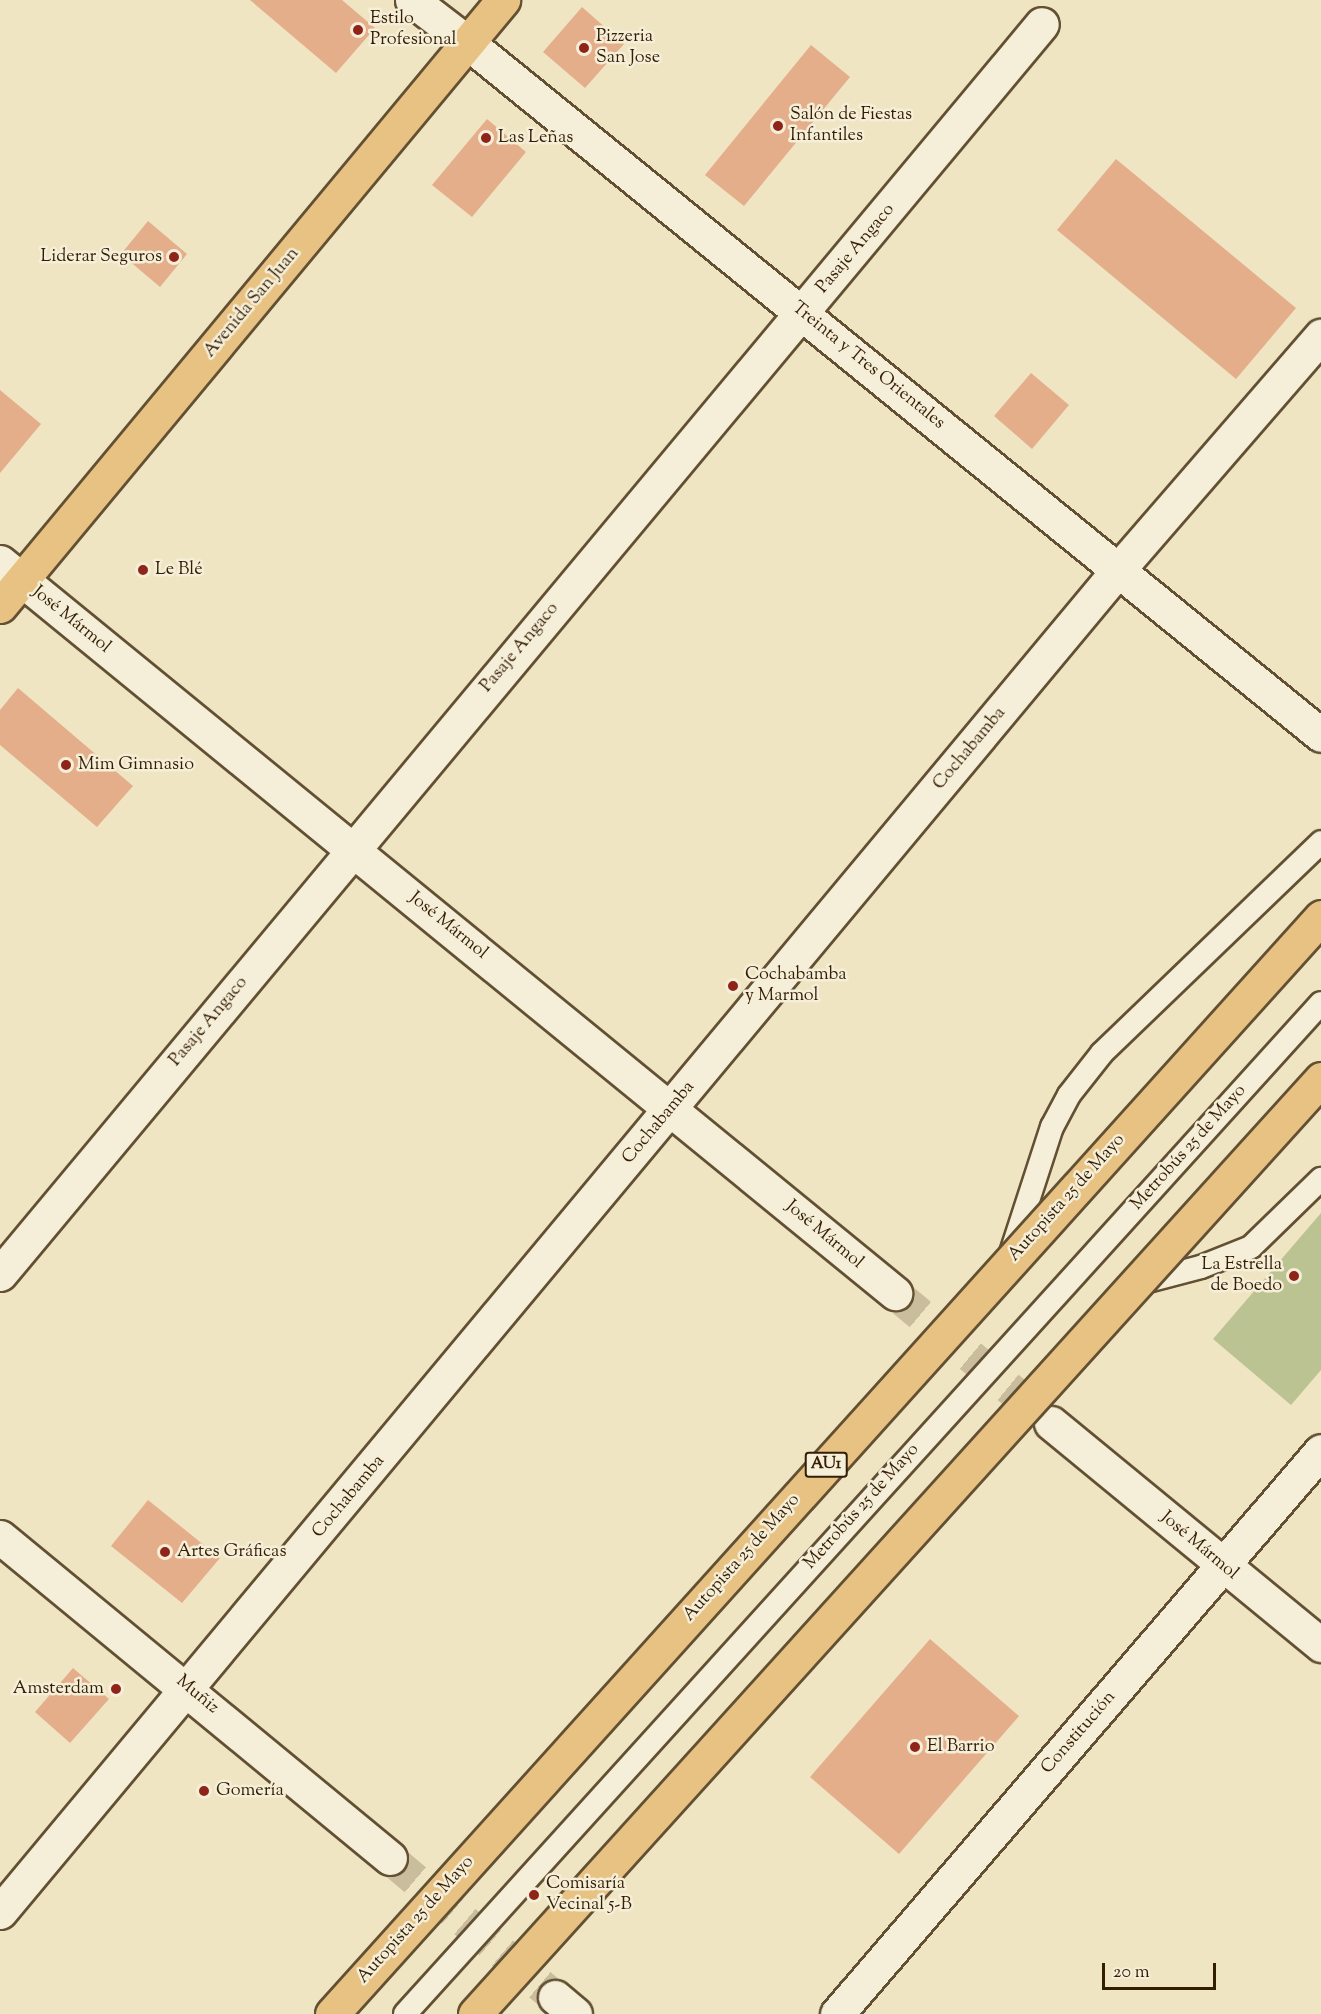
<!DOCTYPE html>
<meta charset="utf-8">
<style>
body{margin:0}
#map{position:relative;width:1321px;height:2014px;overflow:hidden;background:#efe5c3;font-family:"Sorts Mill Goudy",serif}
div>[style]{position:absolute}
.green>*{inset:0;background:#bcc392}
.building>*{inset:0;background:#e5ae8b}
.minor-tunnel>*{height:33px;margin-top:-16.5px;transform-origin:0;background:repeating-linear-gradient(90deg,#cabd9d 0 33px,transparent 0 49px)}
.roads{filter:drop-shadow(2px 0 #635033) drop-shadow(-2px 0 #635033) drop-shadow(0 2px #635033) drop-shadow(0 -2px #635033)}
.service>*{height:22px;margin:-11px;padding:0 11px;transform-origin:11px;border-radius:11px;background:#f5eed8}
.minor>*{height:33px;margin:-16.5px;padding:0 16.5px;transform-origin:16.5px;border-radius:16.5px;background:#f5eed8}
.tertiary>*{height:33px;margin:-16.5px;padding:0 16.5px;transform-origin:16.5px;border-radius:16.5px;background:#f5eed8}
.primary>*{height:33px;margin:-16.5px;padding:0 16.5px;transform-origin:16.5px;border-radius:16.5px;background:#e8c282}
.bridges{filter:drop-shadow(2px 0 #635033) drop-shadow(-2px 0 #635033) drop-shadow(0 2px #635033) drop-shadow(0 -2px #635033)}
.service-bridge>*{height:22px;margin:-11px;padding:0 11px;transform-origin:11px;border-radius:11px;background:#f5eed8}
.motorway-bridge>*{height:33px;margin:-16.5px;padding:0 16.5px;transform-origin:16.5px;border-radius:16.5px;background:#e8c282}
.dots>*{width:16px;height:16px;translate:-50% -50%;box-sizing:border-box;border:3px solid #f5eed8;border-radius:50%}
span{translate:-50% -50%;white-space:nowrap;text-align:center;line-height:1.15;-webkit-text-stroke:5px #f5eed8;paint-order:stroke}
.shield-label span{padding:2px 4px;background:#f5eed8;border:2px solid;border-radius:4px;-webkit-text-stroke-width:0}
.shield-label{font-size:16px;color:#341e03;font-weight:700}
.poi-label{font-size:18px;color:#341e03}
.left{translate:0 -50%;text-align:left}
.right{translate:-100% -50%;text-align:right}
.street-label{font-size:18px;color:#341e03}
.scale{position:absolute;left:1102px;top:1963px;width:114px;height:27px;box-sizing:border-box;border:3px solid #341e03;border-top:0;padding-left:8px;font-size:18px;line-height:21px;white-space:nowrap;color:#341e03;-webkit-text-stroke:4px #f5eed8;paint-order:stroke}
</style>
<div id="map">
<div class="green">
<div style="clip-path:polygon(1321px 1213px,1321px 1370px,1291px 1405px,1213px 1339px)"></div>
</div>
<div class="building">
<div style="clip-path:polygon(250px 0,342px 0,375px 28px,336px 73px)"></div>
<div style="clip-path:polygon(582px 7px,624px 44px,585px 88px,543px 52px)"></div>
<div style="clip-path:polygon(811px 45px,850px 77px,744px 206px,705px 175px)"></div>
<div style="clip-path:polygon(487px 119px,526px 152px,472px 217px,432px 185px)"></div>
<div style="clip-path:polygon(1116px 159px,1296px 308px,1236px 379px,1057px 230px)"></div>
<div style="clip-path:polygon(148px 221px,187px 254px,160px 287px,121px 254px)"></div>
<div style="clip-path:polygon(1031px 373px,1069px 405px,1032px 449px,994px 416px)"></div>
<div style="clip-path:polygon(0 390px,41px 424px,0 473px)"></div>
<div style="clip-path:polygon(18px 688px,133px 786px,97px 827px,0 745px,0 710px)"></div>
<div style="clip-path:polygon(148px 1500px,220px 1558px,182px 1603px,111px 1546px)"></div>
<div style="clip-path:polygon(930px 1639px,1019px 1716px,899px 1854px,810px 1777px)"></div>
<div style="clip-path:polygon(73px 1668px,109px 1699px,70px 1743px,35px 1712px)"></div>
</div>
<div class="minor-tunnel">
<div style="left:895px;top:1293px;width:199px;rotate:39.7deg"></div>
<div style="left:390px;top:1858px;width:216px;rotate:40.1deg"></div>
</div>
<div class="roads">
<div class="service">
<div style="left:1010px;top:1256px;width:136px;rotate:-72deg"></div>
<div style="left:1052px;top:1127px;width:36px;rotate:-62deg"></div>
<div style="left:1069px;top:1095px;width:53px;rotate:-51.8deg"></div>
<div style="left:1102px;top:1053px;width:304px;rotate:-43.9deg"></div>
<div style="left:1136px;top:1284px;width:67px;rotate:-14.7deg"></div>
<div style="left:1201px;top:1267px;width:54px;rotate:-21.8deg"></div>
<div style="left:1251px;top:1247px;width:98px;rotate:-44.2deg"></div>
</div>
<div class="minor">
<div style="left:468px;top:43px;width:1098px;rotate:39.05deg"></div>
<div style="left:0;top:562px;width:1156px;rotate:39.24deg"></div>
<div style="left:0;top:1274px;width:1627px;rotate:-50.19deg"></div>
<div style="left:1051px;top:1423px;width:350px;rotate:39.4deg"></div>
<div style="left:0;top:1537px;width:505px;rotate:39.46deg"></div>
<div style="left:0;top:1912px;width:1747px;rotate:-50.2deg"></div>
<div style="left:1118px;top:570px;width:310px;rotate:-49.1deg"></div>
<div style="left:555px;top:1997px;width:26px;rotate:40deg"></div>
<div style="left:837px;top:2014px;width:742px;rotate:-49.32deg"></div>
</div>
<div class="tertiary">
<div style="left:412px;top:0;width:71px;rotate:37.5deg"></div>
</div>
<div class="primary">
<div style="left:0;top:606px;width:788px;rotate:-50.31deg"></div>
</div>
</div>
<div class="bridges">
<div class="service-bridge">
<div style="left:405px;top:2014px;width:1364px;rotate:-47.82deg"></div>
</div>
<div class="motorway-bridge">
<div style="left:332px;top:2014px;width:1477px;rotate:-47.96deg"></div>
<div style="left:475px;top:2014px;width:1261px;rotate:-47.86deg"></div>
</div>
</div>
<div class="dots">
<div style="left:358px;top:30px;background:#8f2418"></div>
<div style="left:584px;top:48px;background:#8f2418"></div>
<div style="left:778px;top:126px;background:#8f2418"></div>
<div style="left:486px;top:138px;background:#8f2418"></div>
<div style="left:174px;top:257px;background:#8f2418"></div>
<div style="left:143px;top:570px;background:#8f2418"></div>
<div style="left:66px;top:765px;background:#8f2418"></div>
<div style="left:733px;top:986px;background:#8f2418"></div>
<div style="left:1294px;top:1276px;background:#8f2418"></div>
<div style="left:165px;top:1552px;background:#8f2418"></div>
<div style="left:116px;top:1689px;background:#8f2418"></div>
<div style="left:915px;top:1747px;background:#8f2418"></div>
<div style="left:204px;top:1791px;background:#8f2418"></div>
<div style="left:534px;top:1895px;background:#8f2418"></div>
</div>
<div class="shield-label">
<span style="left:826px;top:1465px">AU1</span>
</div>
<div class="poi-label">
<span class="left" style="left:370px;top:30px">Estilo<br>Profesional</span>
<span class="left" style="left:596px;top:48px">Pizzeria<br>San Jose</span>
<span class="left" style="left:790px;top:126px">Salón de Fiestas<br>Infantiles</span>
<span class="left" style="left:498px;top:138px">Las Leñas</span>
<span class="right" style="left:162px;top:257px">Liderar Seguros</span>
<span class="left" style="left:155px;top:570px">Le Blé</span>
<span class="left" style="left:78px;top:765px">Mim Gimnasio</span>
<span class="left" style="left:745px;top:986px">Cochabamba<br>y Marmol</span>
<span class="right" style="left:1282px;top:1276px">La Estrella<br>de Boedo</span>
<span class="left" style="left:177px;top:1552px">Artes Gráficas</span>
<span class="right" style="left:104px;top:1689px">Amsterdam</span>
<span class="left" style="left:927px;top:1747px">El Barrio</span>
<span class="left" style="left:216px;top:1791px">Gomería</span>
<span class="left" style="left:546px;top:1895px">Comisaría<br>Vecinal 5-B</span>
</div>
<div class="street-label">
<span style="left:856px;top:249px;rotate:-50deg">Pasaje Angaco</span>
<span style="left:252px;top:303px;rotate:-50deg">Avenida San Juan</span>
<span style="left:868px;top:366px;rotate:39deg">Treinta y Tres Orientales</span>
<span style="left:71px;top:620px;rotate:39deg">José Mármol</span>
<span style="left:520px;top:648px;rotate:-50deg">Pasaje Angaco</span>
<span style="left:970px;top:749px;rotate:-50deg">Cochabamba</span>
<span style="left:448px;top:926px;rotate:39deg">José Mármol</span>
<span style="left:209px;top:1022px;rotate:-50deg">Pasaje Angaco</span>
<span style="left:659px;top:1123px;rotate:-50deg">Cochabamba</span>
<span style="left:1189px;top:1148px;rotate:-48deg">Metrobús 25 de Mayo</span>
<span style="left:1067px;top:1198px;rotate:-48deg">Autopista 25 de Mayo</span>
<span style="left:824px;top:1235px;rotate:40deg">José Mármol</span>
<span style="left:349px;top:1497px;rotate:-50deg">Cochabamba</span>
<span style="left:862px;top:1507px;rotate:-48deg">Metrobús 25 de Mayo</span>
<span style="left:1199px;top:1546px;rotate:40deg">José Mármol</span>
<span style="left:742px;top:1558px;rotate:-48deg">Autopista 25 de Mayo</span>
<span style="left:197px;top:1695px;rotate:40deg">Muñiz</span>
<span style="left:1079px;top:1733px;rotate:-49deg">Constitución</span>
<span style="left:416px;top:1920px;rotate:-48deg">Autopista 25 de Mayo</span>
</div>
<div class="scale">20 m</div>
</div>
